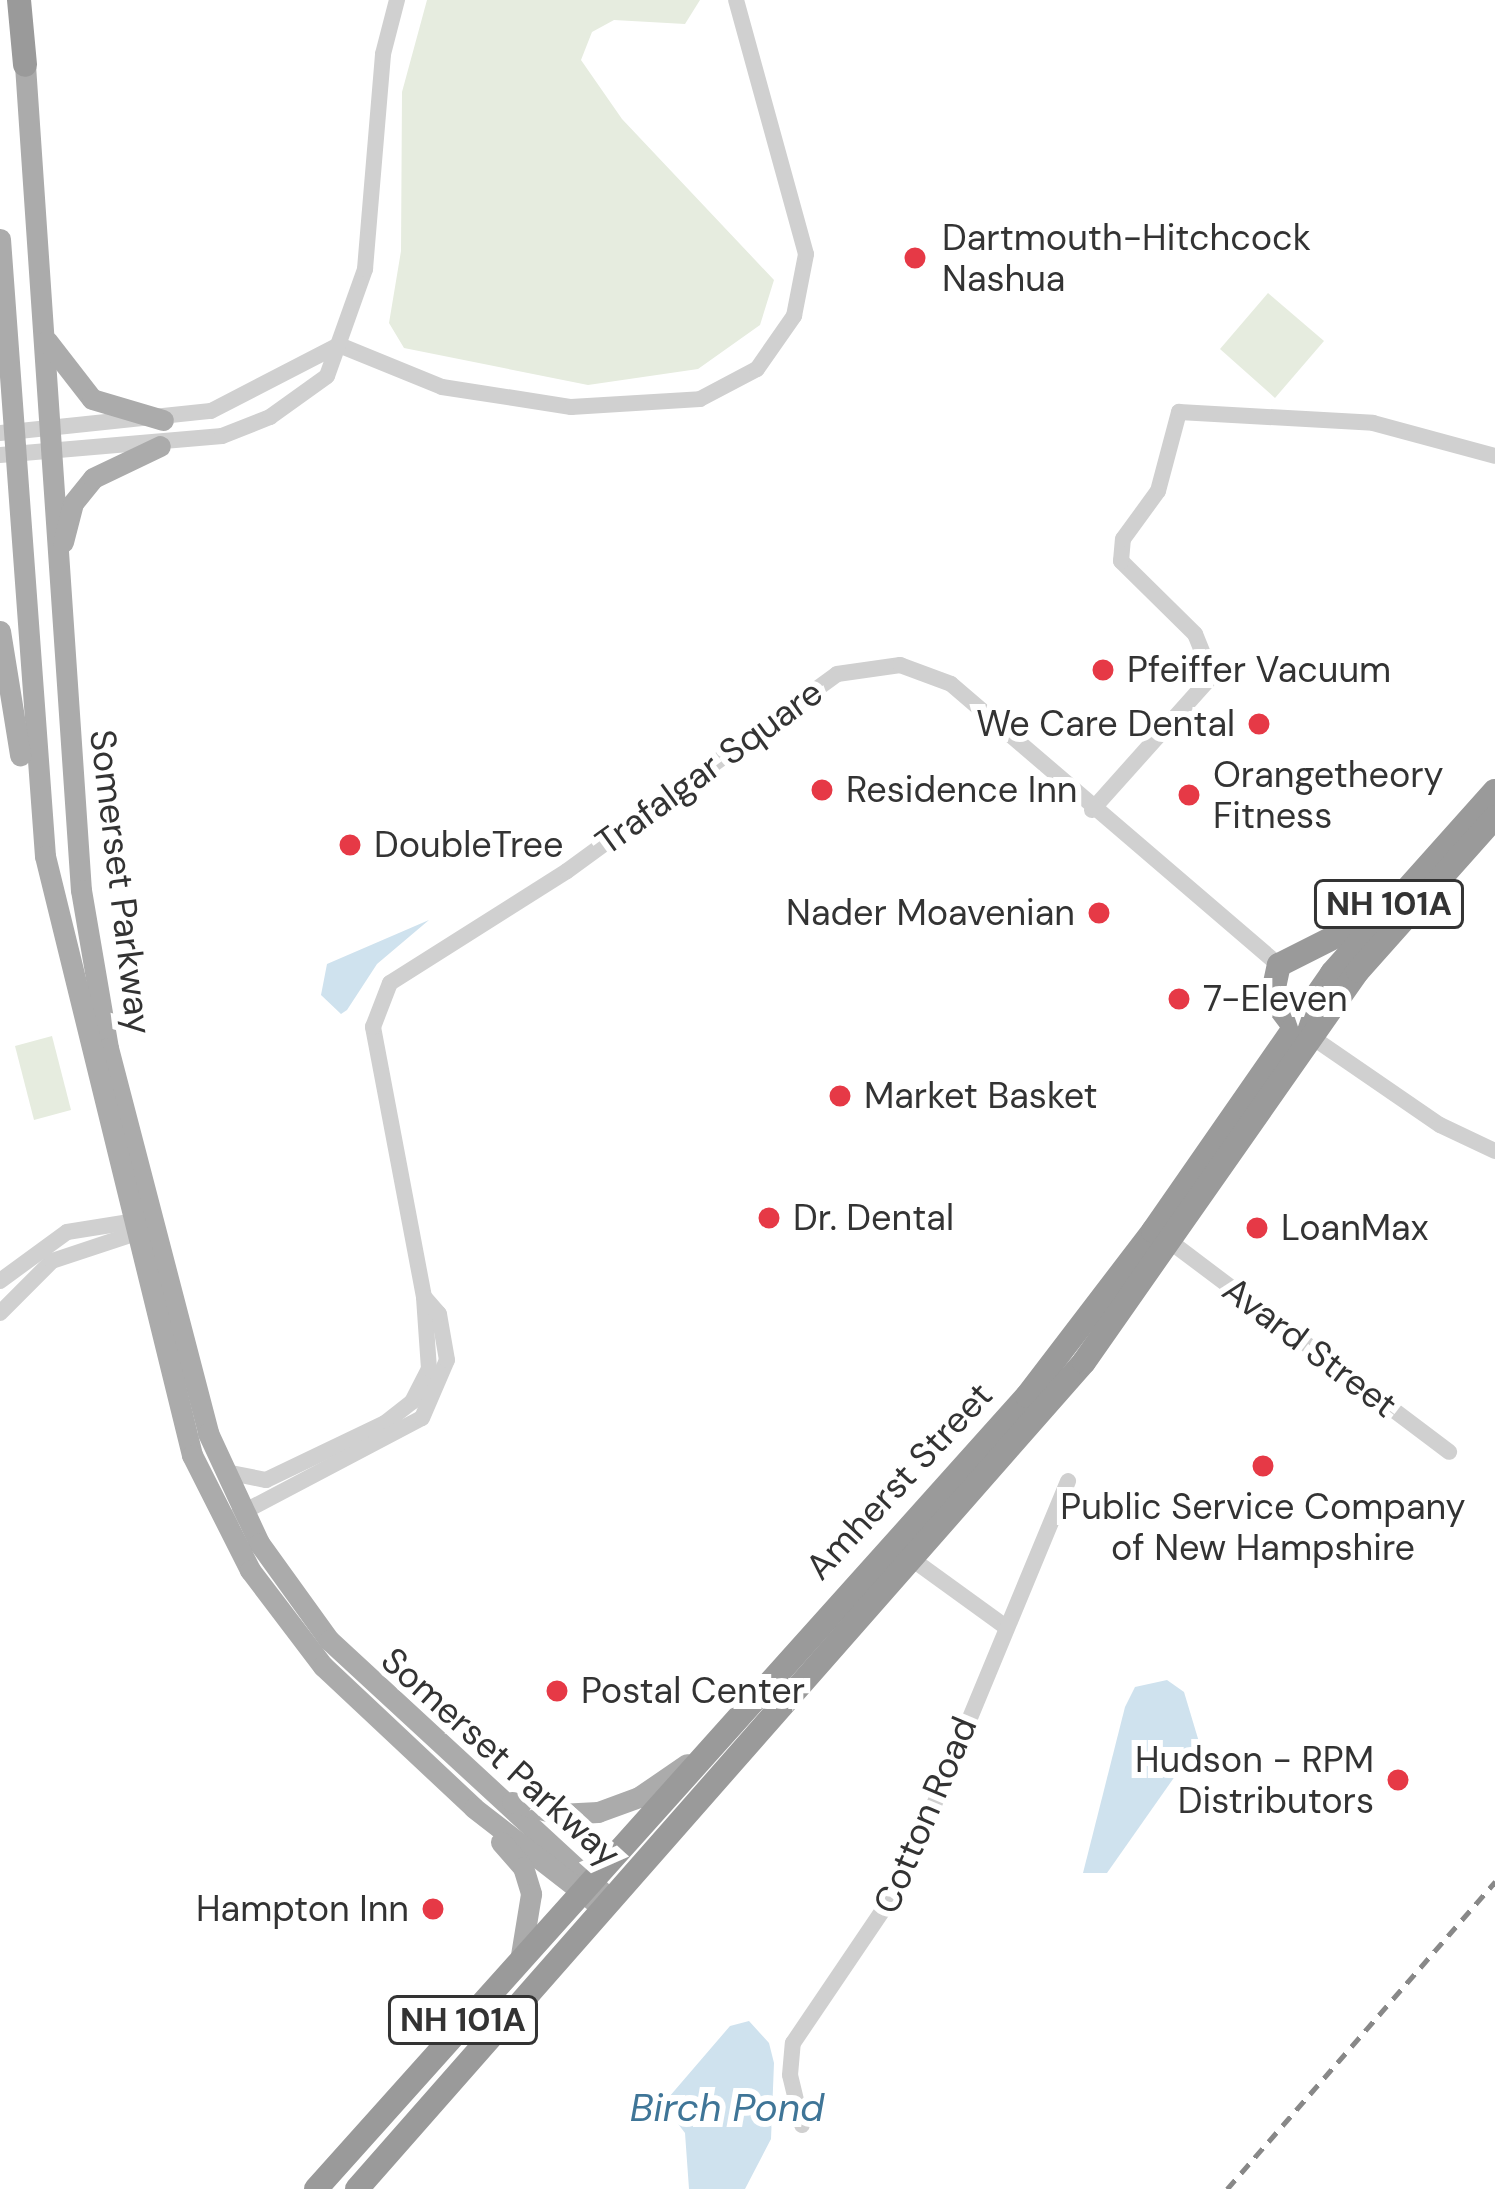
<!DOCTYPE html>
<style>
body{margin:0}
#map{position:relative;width:1495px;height:2189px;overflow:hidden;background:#fff;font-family:"DM Sans",sans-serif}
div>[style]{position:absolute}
.green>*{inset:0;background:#e6ecdf}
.water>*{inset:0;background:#cfe2ee}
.minor>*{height:16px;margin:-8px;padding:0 8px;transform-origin:8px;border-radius:8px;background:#d0d0d0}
.major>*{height:21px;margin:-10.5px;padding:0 10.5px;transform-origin:10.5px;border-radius:10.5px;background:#ababab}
.highway>*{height:24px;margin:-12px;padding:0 12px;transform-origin:12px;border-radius:12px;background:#9a9a9a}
.rail>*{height:4.5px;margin-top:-2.25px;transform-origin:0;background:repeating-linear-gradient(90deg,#888 0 12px,transparent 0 21px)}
.dots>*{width:33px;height:33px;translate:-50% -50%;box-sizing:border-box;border:6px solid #fff;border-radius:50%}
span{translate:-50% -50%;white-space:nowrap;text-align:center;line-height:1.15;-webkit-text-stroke:12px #fff;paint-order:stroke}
.shield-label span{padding:3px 9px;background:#fff;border:3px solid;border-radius:9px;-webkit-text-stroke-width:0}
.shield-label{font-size:33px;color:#333;font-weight:700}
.poi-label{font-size:36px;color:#333}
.left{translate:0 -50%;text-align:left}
.right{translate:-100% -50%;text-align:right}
.street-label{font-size:36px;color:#333}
.water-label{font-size:39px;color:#3f7597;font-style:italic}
</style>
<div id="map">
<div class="green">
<div style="clip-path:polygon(427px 0,700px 0,685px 24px,614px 20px,592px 32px,581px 60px,622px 119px,774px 280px,760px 325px,698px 369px,588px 385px,404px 348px,389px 323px,401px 251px,402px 92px)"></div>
<div style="clip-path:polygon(1268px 293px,1324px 341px,1275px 398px,1220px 349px)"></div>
<div style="clip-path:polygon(52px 1036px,71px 1110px,34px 1120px,15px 1046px)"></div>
</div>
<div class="water">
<div style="clip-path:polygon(429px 920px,377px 964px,347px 1010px,341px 1014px,321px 995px,327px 964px)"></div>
<div style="clip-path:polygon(1167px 1680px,1184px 1692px,1199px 1742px,1107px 1873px,1083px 1873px,1125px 1707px,1135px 1687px)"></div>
<div style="clip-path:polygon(749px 2021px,769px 2043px,774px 2063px,771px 2139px,745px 2189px,689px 2189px,685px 2133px,663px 2104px,730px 2026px)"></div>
</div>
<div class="minor">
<div style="left:339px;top:345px;width:111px;rotate:22.2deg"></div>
<div style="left:442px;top:387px;width:131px;rotate:8.8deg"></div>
<div style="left:571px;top:407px;width:129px;rotate:-3.5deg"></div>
<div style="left:700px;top:399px;width:64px;rotate:-27.8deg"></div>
<div style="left:757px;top:369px;width:65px;rotate:-55.1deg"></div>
<div style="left:794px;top:316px;width:63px;rotate:-79deg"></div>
<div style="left:806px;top:254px;width:263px;rotate:-105.4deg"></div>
<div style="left:0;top:433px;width:212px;rotate:-6deg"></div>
<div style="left:211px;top:411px;width:144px;rotate:-27.3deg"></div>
<div style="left:0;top:455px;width:223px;rotate:-4.9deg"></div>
<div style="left:222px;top:436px;width:52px;rotate:-21.6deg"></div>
<div style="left:270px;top:417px;width:70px;rotate:-35.7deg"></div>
<div style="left:327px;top:376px;width:114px;rotate:-70.4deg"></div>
<div style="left:365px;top:269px;width:216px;rotate:-85.2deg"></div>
<div style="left:383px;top:54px;width:56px;rotate:-75.5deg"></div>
<div style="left:1092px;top:810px;width:180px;rotate:-48.2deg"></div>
<div style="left:1212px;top:676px;width:45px;rotate:-112deg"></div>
<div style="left:1195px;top:634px;width:104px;rotate:-135.4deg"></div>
<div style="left:1121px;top:561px;width:22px;rotate:-85deg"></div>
<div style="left:1123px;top:539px;width:59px;rotate:-53.9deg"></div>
<div style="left:1158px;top:491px;width:82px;rotate:-75.1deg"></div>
<div style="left:1179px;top:412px;width:194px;rotate:3.2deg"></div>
<div style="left:1373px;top:423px;width:126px;rotate:15.1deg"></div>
<div style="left:1303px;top:1031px;width:166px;rotate:34.5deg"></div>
<div style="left:1440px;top:1125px;width:61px;rotate:25.3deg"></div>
<div style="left:1172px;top:1243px;width:347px;rotate:37deg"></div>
<div style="left:0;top:1281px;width:83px;rotate:-36.2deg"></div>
<div style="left:67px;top:1232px;width:76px;rotate:-9.1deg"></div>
<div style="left:0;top:1313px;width:74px;rotate:-45deg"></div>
<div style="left:52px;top:1261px;width:98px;rotate:-18.4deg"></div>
<div style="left:226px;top:1472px;width:41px;rotate:11.3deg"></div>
<div style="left:266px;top:1480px;width:132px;rotate:-25.6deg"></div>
<div style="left:385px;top:1423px;width:34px;rotate:-38deg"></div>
<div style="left:412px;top:1402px;width:37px;rotate:-63deg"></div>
<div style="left:429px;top:1369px;width:72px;rotate:-94deg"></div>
<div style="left:424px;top:1297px;width:275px;rotate:-100.7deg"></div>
<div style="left:373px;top:1027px;width:47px;rotate:-68.9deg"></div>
<div style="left:390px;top:983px;width:209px;rotate:-32.3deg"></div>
<div style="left:567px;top:871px;width:334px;rotate:-36.1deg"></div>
<div style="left:837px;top:674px;width:64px;rotate:-8.1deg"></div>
<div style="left:900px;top:665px;width:54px;rotate:20.4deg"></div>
<div style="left:951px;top:684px;width:432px;rotate:40.6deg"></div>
<div style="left:234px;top:1517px;width:212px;rotate:-27.8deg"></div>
<div style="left:422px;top:1418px;width:63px;rotate:-66.7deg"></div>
<div style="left:447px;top:1360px;width:47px;rotate:-99.9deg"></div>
<div style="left:439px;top:1314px;width:23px;rotate:-131deg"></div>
<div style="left:916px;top:1562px;width:107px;rotate:35.9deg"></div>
<div style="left:802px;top:2125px;width:51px;rotate:-103.5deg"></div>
<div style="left:790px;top:2075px;width:32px;rotate:-85deg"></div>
<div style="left:793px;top:2043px;width:194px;rotate:-55.9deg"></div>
<div style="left:902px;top:1882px;width:434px;rotate:-67.5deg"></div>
</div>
<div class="major">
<div style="left:25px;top:65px;width:827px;rotate:86.12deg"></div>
<div style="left:81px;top:890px;width:160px;rotate:80.3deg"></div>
<div style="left:108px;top:1048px;width:398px;rotate:75.4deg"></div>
<div style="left:208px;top:1433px;width:121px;rotate:65.1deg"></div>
<div style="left:259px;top:1543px;width:120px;rotate:54.2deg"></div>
<div style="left:329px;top:1640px;width:372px;rotate:42.7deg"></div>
<div style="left:0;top:239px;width:619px;rotate:85.83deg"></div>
<div style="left:45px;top:856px;width:617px;rotate:76.21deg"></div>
<div style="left:192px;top:1455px;width:129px;rotate:63.2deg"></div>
<div style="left:250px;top:1570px;width:121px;rotate:52.8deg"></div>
<div style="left:323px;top:1666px;width:207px;rotate:43.2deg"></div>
<div style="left:474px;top:1808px;width:152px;rotate:37.8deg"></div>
<div style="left:47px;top:341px;width:73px;rotate:52.2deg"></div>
<div style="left:92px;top:399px;width:74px;rotate:16.5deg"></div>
<div style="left:63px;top:542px;width:40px;rotate:-75.6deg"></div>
<div style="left:73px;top:503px;width:32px;rotate:-51deg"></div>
<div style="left:93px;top:478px;width:74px;rotate:-25.5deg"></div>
<div style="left:0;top:631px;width:126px;rotate:80.8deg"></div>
<div style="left:512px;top:1802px;width:49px;rotate:14.3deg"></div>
<div style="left:559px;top:1814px;width:39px;rotate:-3deg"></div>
<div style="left:598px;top:1812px;width:44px;rotate:-20.1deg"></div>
<div style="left:639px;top:1797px;width:58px;rotate:-34.5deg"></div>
<div style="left:501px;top:1842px;width:33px;rotate:49deg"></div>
<div style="left:523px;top:1867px;width:28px;rotate:73deg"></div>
<div style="left:531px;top:1894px;width:62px;rotate:99.3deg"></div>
</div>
<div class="highway">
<div style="left:19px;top:0;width:65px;rotate:84.7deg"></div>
<div style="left:1293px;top:1025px;width:35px;rotate:-127deg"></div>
<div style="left:1272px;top:997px;width:33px;rotate:-78deg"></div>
<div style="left:1279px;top:965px;width:106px;rotate:-26.8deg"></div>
<div style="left:316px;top:2189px;width:1065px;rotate:-48.12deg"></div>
<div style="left:1027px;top:1396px;width:208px;rotate:-52.6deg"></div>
<div style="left:1153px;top:1231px;width:314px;rotate:-55.2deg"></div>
<div style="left:1332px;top:973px;width:244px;rotate:-48.2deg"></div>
<div style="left:357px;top:2189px;width:1101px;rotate:-48.68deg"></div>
<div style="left:1084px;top:1362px;width:477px;rotate:-55deg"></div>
<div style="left:1358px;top:971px;width:206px;rotate:-48.3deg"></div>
</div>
<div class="rail">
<div style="left:1227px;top:2189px;width:408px;rotate:-48.9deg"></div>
</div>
<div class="dots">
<div style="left:915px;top:258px;background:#e63946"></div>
<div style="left:1103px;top:670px;background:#e63946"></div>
<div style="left:1259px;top:724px;background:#e63946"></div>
<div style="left:822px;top:790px;background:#e63946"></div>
<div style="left:1189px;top:795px;background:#e63946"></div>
<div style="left:350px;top:845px;background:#e63946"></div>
<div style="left:1099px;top:913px;background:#e63946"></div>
<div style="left:1179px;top:999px;background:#e63946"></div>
<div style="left:840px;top:1096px;background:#e63946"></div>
<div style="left:769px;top:1218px;background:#e63946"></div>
<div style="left:1257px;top:1228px;background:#e63946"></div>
<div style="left:1263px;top:1466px;background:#e63946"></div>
<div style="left:557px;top:1691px;background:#e63946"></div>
<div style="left:1398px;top:1780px;background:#e63946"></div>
<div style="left:433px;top:1909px;background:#e63946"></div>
</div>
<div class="shield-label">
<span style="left:1389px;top:904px">NH 101A</span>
<span style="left:463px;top:2020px">NH 101A</span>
</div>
<div class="poi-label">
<span class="left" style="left:942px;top:258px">Dartmouth-Hitchcock<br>Nashua</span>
<span class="left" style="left:1127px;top:670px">Pfeiffer Vacuum</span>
<span class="right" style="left:1235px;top:724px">We Care Dental</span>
<span class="left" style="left:1213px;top:795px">Orangetheory<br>Fitness</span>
<span class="left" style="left:846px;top:790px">Residence Inn</span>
<span class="left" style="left:374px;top:845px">DoubleTree</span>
<span class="right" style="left:1075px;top:913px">Nader Moavenian</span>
<span class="left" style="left:1203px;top:999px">7-Eleven</span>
<span class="left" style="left:864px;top:1096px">Market Basket</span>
<span class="left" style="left:793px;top:1218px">Dr. Dental</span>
<span class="left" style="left:1281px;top:1228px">LoanMax</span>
<span style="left:1263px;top:1527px">Public Service Company<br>of New Hampshire</span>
<span class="left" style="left:581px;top:1691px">Postal Center</span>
<span class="right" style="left:1374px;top:1780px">Hudson - RPM<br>Distributors</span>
<span class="right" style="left:409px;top:1909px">Hampton Inn</span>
</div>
<div class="street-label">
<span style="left:709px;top:767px;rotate:-36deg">Trafalgar Square</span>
<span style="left:121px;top:882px;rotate:83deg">Somerset Parkway</span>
<span style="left:1310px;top:1347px;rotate:37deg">Avard Street</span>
<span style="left:899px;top:1481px;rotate:-47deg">Amherst Street</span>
<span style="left:501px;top:1757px;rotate:42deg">Somerset Parkway</span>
<span style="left:925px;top:1815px;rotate:-67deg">Cotton Road</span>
</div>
<div class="water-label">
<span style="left:727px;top:2108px">Birch Pond</span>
</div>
</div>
